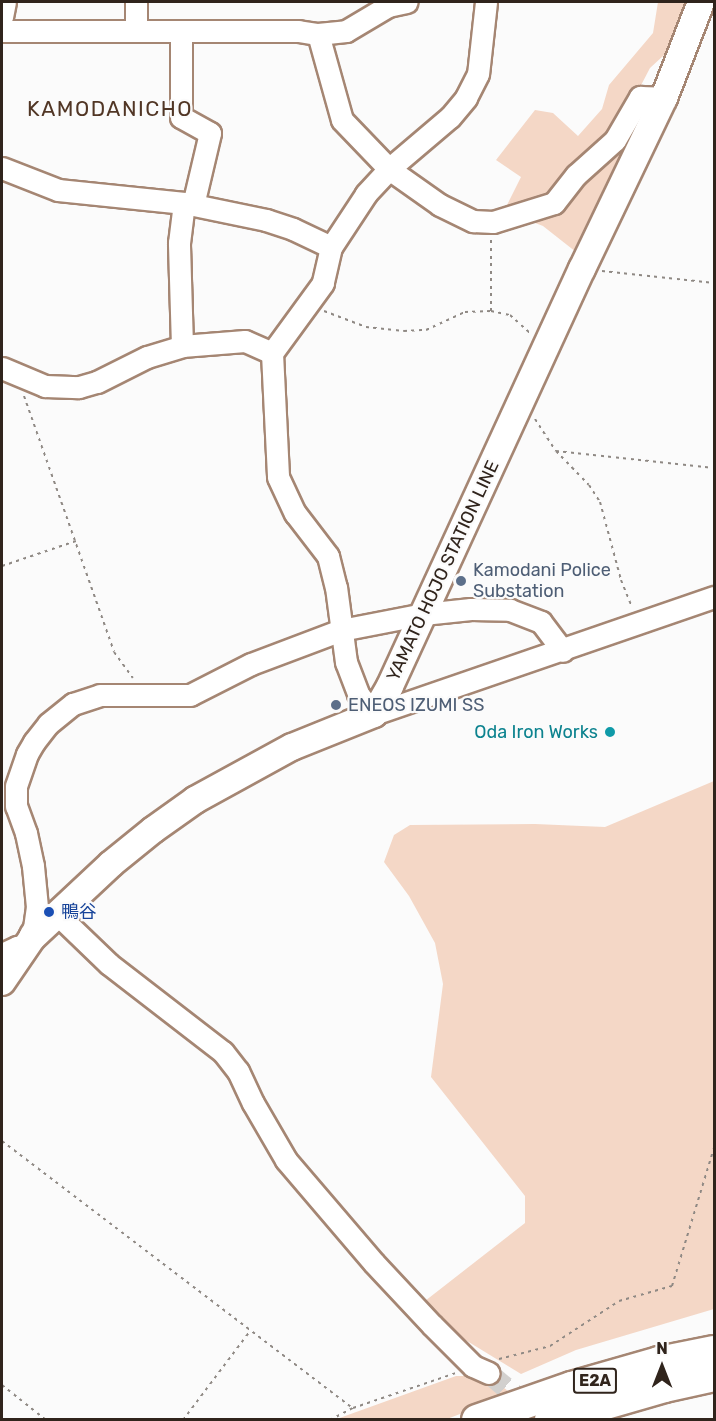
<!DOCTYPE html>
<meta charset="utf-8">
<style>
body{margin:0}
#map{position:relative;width:716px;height:1421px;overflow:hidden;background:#fbfbfb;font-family:Rubik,"Noto Sans JP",sans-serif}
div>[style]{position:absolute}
.green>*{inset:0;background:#f4d7c6}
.minor-tunnel>*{height:21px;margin-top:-10.5px;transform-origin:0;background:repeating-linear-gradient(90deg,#d2d0ce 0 21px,transparent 0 31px)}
.path>*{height:2px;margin-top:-1px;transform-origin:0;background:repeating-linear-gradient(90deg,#8f8984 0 3px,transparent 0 7.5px)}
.roads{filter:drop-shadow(2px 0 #a58673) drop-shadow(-2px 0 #a58673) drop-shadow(0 2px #a58673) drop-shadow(0 -2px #a58673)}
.minor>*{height:21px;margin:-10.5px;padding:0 10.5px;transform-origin:10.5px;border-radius:10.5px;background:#fff}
.major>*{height:26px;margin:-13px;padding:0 13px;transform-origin:13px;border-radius:13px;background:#fff}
.highway>*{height:30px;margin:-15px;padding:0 15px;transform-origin:15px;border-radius:15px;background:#fff}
.dots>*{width:16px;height:16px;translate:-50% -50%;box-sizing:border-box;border:3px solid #fbfbfb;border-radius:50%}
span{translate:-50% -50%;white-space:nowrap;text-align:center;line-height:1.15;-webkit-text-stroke:4.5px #fbfbfb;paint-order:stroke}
.shield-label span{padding:2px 4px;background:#fbfbfb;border:2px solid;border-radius:4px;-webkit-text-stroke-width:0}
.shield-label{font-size:16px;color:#30241c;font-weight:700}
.street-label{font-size:18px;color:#30241c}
.service-label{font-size:18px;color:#4e5e75}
.left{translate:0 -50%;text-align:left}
.culture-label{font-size:18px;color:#0d838f}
.right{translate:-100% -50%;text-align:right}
.transit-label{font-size:18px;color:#164399}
.quarter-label{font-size:21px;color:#513625;letter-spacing:1.5px}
.frame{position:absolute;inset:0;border:3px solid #30241c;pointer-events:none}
.north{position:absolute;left:632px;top:1337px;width:60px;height:60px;-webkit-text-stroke:4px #fbfbfb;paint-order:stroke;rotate:0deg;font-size:16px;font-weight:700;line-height:24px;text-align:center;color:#30241c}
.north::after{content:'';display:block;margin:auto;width:21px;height:27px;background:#30241c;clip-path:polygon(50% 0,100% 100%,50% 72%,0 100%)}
</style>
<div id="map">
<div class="green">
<div style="clip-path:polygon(658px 2px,695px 2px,675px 45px,650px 68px,638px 91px,630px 136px,636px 140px,584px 250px,576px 252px,543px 226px,504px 211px,521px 177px,496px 160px,535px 110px,553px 113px,578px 136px,602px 109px,609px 85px,653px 33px)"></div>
<div style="clip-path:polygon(714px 781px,714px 1309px,576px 1350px,521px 1374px,449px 1330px,425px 1301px,525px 1223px,525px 1196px,431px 1077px,443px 984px,435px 943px,409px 896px,384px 862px,394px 835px,410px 825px,535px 824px,605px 827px)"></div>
<div style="clip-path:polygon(456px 1376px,475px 1376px,494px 1386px,499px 1384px,512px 1394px,447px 1419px,334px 1420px)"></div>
</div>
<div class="minor-tunnel">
<div style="left:489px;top:1373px;width:57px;rotate:40.1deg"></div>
</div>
<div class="path">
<div style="left:602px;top:271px;width:113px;rotate:6.1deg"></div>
<div style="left:324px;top:311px;width:45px;rotate:20.9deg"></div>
<div style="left:366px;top:327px;width:38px;rotate:6deg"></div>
<div style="left:404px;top:331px;width:22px;rotate:-3deg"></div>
<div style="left:426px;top:330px;width:43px;rotate:-24.8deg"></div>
<div style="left:465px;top:312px;width:26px;rotate:-2deg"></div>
<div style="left:491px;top:311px;width:19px;rotate:12deg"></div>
<div style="left:510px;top:315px;width:28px;rotate:42deg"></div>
<div style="left:491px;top:311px;width:72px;rotate:-90deg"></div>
<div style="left:24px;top:396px;width:271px;rotate:70.6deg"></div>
<div style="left:114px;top:652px;width:32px;rotate:54deg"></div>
<div style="left:535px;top:419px;width:38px;rotate:57deg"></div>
<div style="left:556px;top:451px;width:47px;rotate:45.9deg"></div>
<div style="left:589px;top:485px;width:20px;rotate:57deg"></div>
<div style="left:600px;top:502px;width:81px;rotate:74.9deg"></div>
<div style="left:621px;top:580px;width:29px;rotate:68deg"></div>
<div style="left:556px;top:451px;width:159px;rotate:6.1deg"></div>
<div style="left:2px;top:566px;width:78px;rotate:-18.7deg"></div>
<div style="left:2px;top:1141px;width:441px;rotate:37.3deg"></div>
<div style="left:499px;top:1359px;width:53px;rotate:-14.3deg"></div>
<div style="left:550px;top:1346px;width:82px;rotate:-33.1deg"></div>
<div style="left:619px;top:1301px;width:55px;rotate:-15.8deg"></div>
<div style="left:672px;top:1286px;width:144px;rotate:-73.1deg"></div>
<div style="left:2px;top:1385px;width:56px;rotate:38.5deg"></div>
<div style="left:183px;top:1420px;width:111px;rotate:-53deg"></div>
<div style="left:330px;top:1420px;width:26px;rotate:-28deg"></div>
<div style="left:353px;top:1408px;width:109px;rotate:-18.8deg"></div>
</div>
<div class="roads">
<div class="minor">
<div style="left:136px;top:2px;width:29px;rotate:90deg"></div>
<div style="left:486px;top:2px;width:72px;rotate:96.3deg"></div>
<div style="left:478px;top:74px;width:27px;rotate:117deg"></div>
<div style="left:466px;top:98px;width:25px;rotate:130deg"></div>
<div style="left:450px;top:117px;width:80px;rotate:139.6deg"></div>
<div style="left:389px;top:169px;width:34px;rotate:133deg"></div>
<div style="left:366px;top:194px;width:64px;rotate:123.4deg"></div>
<div style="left:331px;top:247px;width:37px;rotate:103deg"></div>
<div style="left:323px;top:283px;width:87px;rotate:126.1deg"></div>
<div style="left:272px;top:353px;width:124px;rotate:87.2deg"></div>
<div style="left:278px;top:477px;width:40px;rotate:65deg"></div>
<div style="left:295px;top:513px;width:54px;rotate:52.5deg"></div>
<div style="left:328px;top:556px;width:32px;rotate:76deg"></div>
<div style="left:336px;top:587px;width:76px;rotate:82.4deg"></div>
<div style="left:346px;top:662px;width:34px;rotate:69deg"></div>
<div style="left:358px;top:694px;width:26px;rotate:51deg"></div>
<div style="left:374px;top:714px;width:360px;rotate:-19deg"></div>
<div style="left:2px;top:17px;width:15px;rotate:-79deg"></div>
<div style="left:2px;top:31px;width:296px"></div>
<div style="left:298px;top:31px;width:20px;rotate:9deg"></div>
<div style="left:318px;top:34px;width:28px;rotate:-6deg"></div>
<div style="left:346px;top:31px;width:49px;rotate:-30.8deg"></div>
<div style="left:388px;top:6px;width:19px;rotate:-12deg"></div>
<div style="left:181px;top:31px;width:86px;rotate:90deg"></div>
<div style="left:181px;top:117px;width:33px;rotate:29deg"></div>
<div style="left:210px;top:133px;width:74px;rotate:103.3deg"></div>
<div style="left:318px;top:34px;width:89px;rotate:74.4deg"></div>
<div style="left:342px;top:120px;width:68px;rotate:46.2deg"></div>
<div style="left:389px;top:169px;width:62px;rotate:35.2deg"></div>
<div style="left:440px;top:205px;width:37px;rotate:26deg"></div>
<div style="left:473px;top:221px;width:20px;rotate:3deg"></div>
<div style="left:493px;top:222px;width:64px;rotate:-17.3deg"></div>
<div style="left:554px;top:203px;width:36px;rotate:-52deg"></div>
<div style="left:576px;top:175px;width:52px;rotate:-41.9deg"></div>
<div style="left:615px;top:140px;width:50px;rotate:-59.8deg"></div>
<div style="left:640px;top:97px;width:24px;rotate:2deg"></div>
<div style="left:2px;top:168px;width:60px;rotate:21.4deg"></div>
<div style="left:58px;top:190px;width:127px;rotate:5.9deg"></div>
<div style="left:184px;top:203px;width:84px;rotate:11.7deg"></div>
<div style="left:266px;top:220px;width:28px;rotate:18deg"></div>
<div style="left:293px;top:229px;width:42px;rotate:25.3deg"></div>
<div style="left:182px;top:346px;width:103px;rotate:-91.7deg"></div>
<div style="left:179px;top:243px;width:40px;rotate:-82.9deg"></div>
<div style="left:2px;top:368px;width:47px;rotate:22.7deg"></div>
<div style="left:45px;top:386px;width:34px;rotate:2deg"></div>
<div style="left:79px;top:387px;width:19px;rotate:-16deg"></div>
<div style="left:97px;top:382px;width:56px;rotate:-26.6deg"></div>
<div style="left:147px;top:357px;width:37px;rotate:-17deg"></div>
<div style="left:182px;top:346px;width:63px;rotate:-4.5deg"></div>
<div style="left:245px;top:341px;width:30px;rotate:24deg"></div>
<div style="left:57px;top:914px;width:72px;rotate:43.9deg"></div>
<div style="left:109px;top:964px;width:144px;rotate:37.7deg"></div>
<div style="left:223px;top:1052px;width:24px;rotate:52deg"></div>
<div style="left:238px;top:1071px;width:35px;rotate:65deg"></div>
<div style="left:253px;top:1103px;width:66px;rotate:59.9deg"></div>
<div style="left:286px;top:1160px;width:135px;rotate:49.5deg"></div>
<div style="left:374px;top:1263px;width:85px;rotate:46.9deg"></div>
<div style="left:432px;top:1325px;width:58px;rotate:45deg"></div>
<div style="left:473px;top:1366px;width:17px;rotate:24deg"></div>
<div style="left:32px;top:938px;width:4px;rotate:-117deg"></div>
<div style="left:30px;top:934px;width:7px;rotate:-56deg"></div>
<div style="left:34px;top:928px;width:21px;rotate:-82deg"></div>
<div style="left:37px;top:907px;width:41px;rotate:-95.6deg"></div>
<div style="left:33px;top:866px;width:34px;rotate:-102deg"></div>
<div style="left:26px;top:833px;width:29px;rotate:-110deg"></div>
<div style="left:16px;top:806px;width:20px;rotate:-90deg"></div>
<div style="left:16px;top:786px;width:34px;rotate:-71deg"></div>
<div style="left:27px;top:754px;width:14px;rotate:-60deg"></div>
<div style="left:34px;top:742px;width:23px;rotate:-52deg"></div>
<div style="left:48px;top:724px;width:32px;rotate:-39deg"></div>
<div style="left:73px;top:704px;width:28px;rotate:-18deg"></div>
<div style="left:100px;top:695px;width:90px"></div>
<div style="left:190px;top:695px;width:68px;rotate:-26.9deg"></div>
<div style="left:251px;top:664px;width:96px;rotate:-20.7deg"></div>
<div style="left:341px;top:630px;width:84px;rotate:-11deg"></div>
<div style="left:423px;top:614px;width:48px;rotate:-5.9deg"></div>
<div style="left:471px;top:609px;width:39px;rotate:1deg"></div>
<div style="left:510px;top:610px;width:33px;rotate:21deg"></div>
<div style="left:541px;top:622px;width:36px;rotate:53deg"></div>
<div style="left:2px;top:954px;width:17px;rotate:-25deg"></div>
<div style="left:17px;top:947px;width:6px;rotate:39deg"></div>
</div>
<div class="major">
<div style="left:2px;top:982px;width:53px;rotate:-55.7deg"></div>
<div style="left:32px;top:938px;width:108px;rotate:-43.1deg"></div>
<div style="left:111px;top:864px;width:54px;rotate:-39deg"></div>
<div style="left:153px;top:830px;width:52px;rotate:-35.5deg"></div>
<div style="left:195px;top:800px;width:111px;rotate:-28.7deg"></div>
<div style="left:292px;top:747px;width:88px;rotate:-21.9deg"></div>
<div style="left:374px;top:714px;width:32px;rotate:-60deg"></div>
<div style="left:390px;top:686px;width:459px;rotate:-65.3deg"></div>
<div style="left:582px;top:269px;width:190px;rotate:-64.4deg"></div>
<div style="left:664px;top:98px;width:103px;rotate:-68.9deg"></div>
</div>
<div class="highway">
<div style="left:477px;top:1420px;width:101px;rotate:-19.2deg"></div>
<div style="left:572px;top:1387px;width:91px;rotate:-16deg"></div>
<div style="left:659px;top:1362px;width:56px;rotate:-11.3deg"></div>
<div style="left:550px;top:1420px;width:119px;rotate:-16.1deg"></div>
<div style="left:664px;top:1387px;width:51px;rotate:-12.4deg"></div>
</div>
</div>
<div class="dots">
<div style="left:461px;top:581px;background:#5c6f8a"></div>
<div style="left:336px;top:705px;background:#5c6f8a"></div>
<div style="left:610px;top:732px;background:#0f9aa8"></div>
<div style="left:49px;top:912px;background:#1a4fb4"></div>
</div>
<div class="shield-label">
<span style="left:595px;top:1381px">E2A</span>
</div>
<div class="street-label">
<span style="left:443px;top:571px;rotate:-65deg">YAMATO HOJO STATION LINE</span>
</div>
<div class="service-label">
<span class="left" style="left:473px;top:581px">Kamodani Police<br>Substation</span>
<span class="left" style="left:348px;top:705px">ENEOS IZUMI SS</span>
</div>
<div class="culture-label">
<span class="right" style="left:598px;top:732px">Oda Iron Works</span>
</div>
<div class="transit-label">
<span class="left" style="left:61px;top:912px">鴨谷</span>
</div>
<div class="quarter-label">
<span style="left:110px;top:109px">KAMODANICHO</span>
</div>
<div class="frame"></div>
<div class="north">N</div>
</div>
